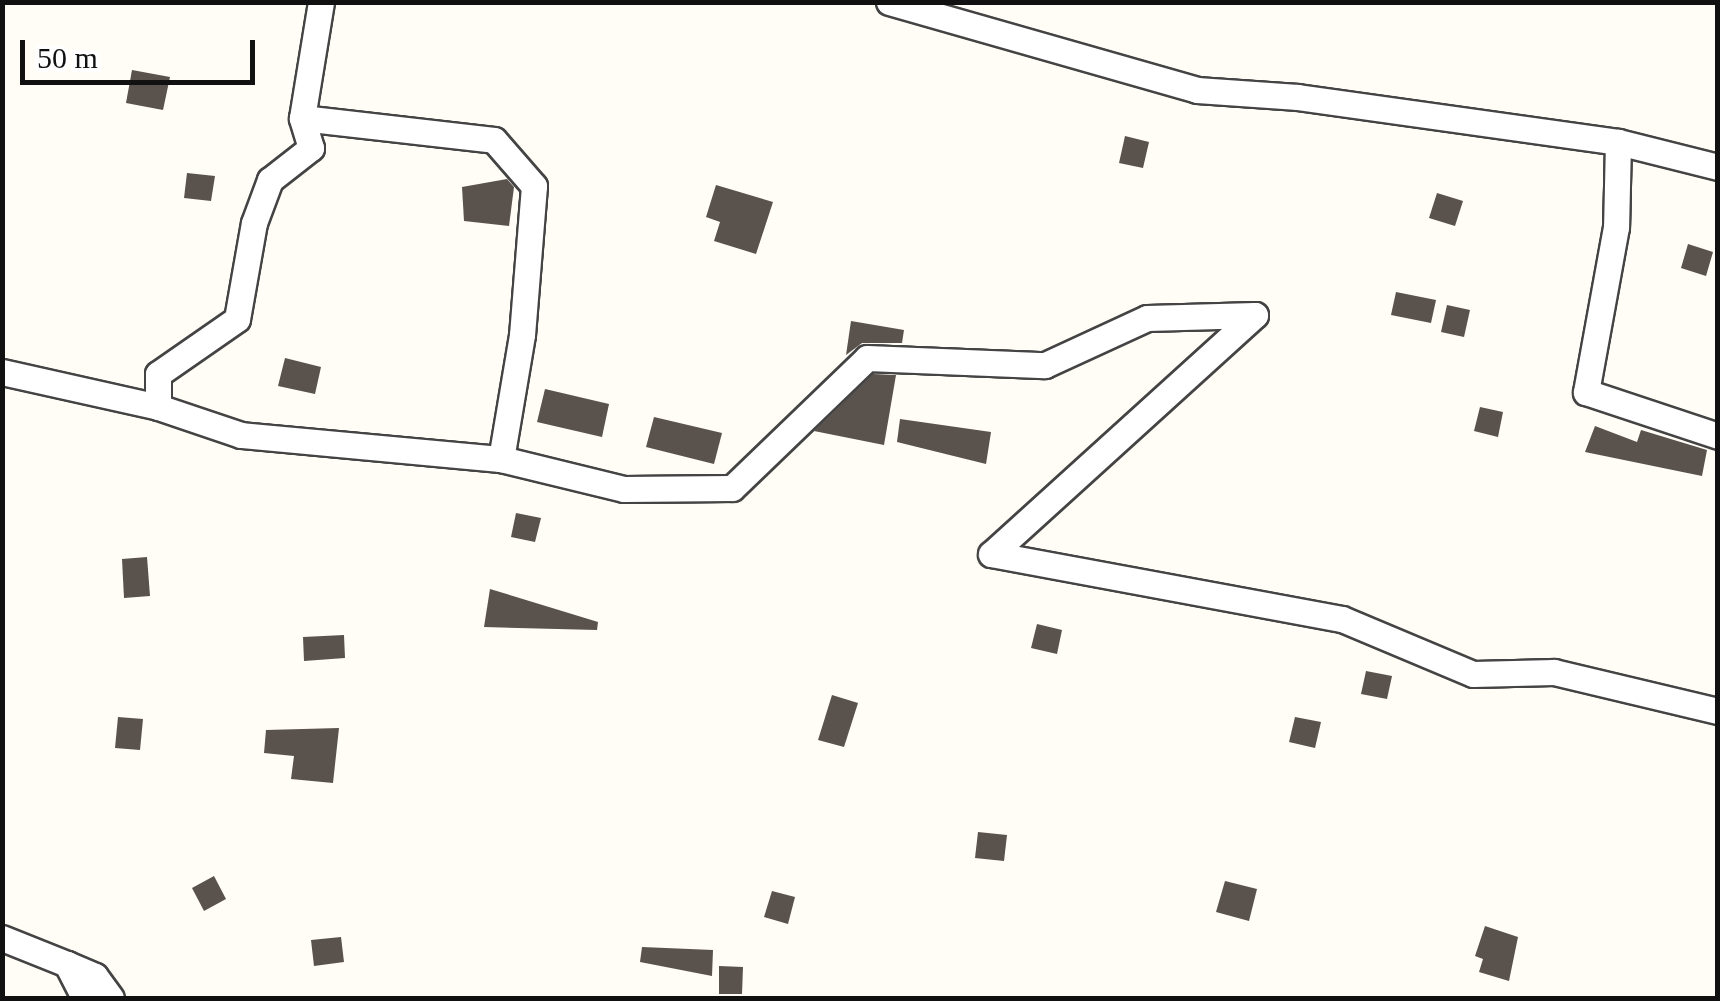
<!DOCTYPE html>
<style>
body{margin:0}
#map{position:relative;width:1720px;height:1001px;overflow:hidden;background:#fffdf5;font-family:Georgia,serif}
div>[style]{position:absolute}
.building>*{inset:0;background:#5a524d}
.roads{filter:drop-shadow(2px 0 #444) drop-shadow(-2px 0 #444) drop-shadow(0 2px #444) drop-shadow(0 -2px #444)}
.minor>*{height:25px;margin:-12.5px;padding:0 12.5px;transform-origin:12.5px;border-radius:12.5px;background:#fff}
span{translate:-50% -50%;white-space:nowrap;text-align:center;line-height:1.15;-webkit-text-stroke:10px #fff;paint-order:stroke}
.frame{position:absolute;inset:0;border:5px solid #111;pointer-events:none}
.scale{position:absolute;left:20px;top:40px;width:235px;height:45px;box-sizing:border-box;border:5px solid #111;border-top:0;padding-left:12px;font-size:30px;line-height:35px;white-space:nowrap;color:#111;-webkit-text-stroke:8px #fff;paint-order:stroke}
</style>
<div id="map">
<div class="building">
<div style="clip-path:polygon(132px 70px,170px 77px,163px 110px,126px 103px)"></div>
<div style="clip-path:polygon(1125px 136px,1149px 142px,1143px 168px,1119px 163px)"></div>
<div style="clip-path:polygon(187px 173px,215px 176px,211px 201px,184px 198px)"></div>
<div style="clip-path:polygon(507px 179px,514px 187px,509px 226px,464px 221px,462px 187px)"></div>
<div style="clip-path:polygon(716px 185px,773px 202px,756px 254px,714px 241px,720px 222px,706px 217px)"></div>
<div style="clip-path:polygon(1437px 193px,1463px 201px,1455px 226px,1429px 218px)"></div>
<div style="clip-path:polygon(1688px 244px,1713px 252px,1706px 276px,1681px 268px)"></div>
<div style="clip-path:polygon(1396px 292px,1436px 300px,1431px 323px,1391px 315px)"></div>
<div style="clip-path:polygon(1447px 305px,1470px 310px,1464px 337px,1441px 332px)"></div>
<div style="clip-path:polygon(851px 321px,904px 330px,902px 343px,862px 343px,846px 355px)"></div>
<div style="clip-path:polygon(285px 358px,321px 367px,315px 394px,278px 386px)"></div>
<div style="clip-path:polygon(873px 374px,896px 375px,884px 445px,814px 431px)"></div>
<div style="clip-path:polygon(545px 389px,609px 404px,602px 437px,537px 422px)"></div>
<div style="clip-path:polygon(1480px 407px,1503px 412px,1498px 437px,1474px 431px)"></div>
<div style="clip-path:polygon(654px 417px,722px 433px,714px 464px,646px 447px)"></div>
<div style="clip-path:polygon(900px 419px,991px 432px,986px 464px,897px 442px)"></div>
<div style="clip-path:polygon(1595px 426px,1637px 442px,1641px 430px,1707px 450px,1702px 476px,1585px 452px)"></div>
<div style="clip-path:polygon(516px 513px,541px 518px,535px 542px,511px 537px)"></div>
<div style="clip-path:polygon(147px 557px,150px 596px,124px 598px,122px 559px)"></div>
<div style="clip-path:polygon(490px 589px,598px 622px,597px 630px,484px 627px)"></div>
<div style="clip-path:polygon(1037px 624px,1062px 630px,1057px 654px,1031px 648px)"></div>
<div style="clip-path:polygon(344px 635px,345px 658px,304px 661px,303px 637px)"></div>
<div style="clip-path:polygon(1366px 671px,1392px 676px,1387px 699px,1361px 694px)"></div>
<div style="clip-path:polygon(832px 695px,858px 703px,844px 747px,818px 740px)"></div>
<div style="clip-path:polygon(118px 717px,143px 719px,140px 750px,115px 748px)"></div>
<div style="clip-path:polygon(1295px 717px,1321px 722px,1315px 748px,1289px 742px)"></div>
<div style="clip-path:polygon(339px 728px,333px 783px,291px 779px,294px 756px,264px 753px,266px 730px)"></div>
<div style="clip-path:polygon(978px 832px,1007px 835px,1004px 861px,975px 858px)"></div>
<div style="clip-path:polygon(214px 876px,226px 899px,204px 911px,192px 888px)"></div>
<div style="clip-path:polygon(1225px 881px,1257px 889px,1249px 921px,1216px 912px)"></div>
<div style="clip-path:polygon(772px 891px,795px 897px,788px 924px,764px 917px)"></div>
<div style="clip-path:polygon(1485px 926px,1518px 937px,1509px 981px,1479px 972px,1483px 959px,1475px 956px)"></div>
<div style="clip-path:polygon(341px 937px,344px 962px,314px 966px,311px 940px)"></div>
<div style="clip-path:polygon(642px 947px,713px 950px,712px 976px,640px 962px)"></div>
<div style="clip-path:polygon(719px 966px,743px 967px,742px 994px,719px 994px)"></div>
</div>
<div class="roads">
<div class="minor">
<div style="left:889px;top:2px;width:320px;rotate:15.9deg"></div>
<div style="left:1197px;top:90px;width:101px;rotate:4deg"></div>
<div style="left:1298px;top:97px;width:323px;rotate:8deg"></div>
<div style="left:1618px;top:142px;width:85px;rotate:91.3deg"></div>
<div style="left:1616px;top:227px;width:168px;rotate:100.3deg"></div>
<div style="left:1586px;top:392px;width:139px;rotate:18.4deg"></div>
<div style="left:302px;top:118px;width:118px;rotate:-80.7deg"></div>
<div style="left:1618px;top:142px;width:103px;rotate:14deg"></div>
<div style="left:2px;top:372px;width:160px;rotate:12.6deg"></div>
<div style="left:158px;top:407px;width:33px;rotate:-90deg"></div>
<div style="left:158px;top:374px;width:96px;rotate:-34.8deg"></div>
<div style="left:237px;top:319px;width:97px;rotate:-80deg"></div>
<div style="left:254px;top:223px;width:46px;rotate:-69.6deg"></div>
<div style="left:270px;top:180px;width:52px;rotate:-38deg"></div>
<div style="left:311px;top:148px;width:31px;rotate:-107deg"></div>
<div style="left:302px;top:118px;width:193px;rotate:6.5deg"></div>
<div style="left:494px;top:140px;width:61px;rotate:49deg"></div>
<div style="left:534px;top:186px;width:149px;rotate:94.6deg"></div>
<div style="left:522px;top:335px;width:126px;rotate:99.6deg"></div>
<div style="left:501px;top:459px;width:127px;rotate:13.7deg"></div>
<div style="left:624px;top:489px;width:108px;rotate:-0.5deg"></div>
<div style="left:732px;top:488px;width:187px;rotate:-43.9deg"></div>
<div style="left:867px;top:358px;width:178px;rotate:2.3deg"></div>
<div style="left:1045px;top:365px;width:112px;rotate:-24.7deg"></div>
<div style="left:1147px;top:318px;width:108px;rotate:-1.6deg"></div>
<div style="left:1255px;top:315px;width:356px;rotate:137.8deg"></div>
<div style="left:991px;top:554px;width:357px;rotate:10.5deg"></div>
<div style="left:1342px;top:619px;width:142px;rotate:22.8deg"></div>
<div style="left:1473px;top:674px;width:81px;rotate:-1.4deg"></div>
<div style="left:1554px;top:672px;width:169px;rotate:13.4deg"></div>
<div style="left:158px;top:407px;width:88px;rotate:18.6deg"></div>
<div style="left:241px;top:435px;width:261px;rotate:5.3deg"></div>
<div style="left:2px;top:938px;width:70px;rotate:21.8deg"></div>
<div style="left:67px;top:964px;width:38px;rotate:63deg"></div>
<div style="left:67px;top:964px;width:30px;rotate:23deg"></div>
<div style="left:95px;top:976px;width:27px;rotate:54deg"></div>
</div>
</div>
<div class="frame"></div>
<div class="scale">50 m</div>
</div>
